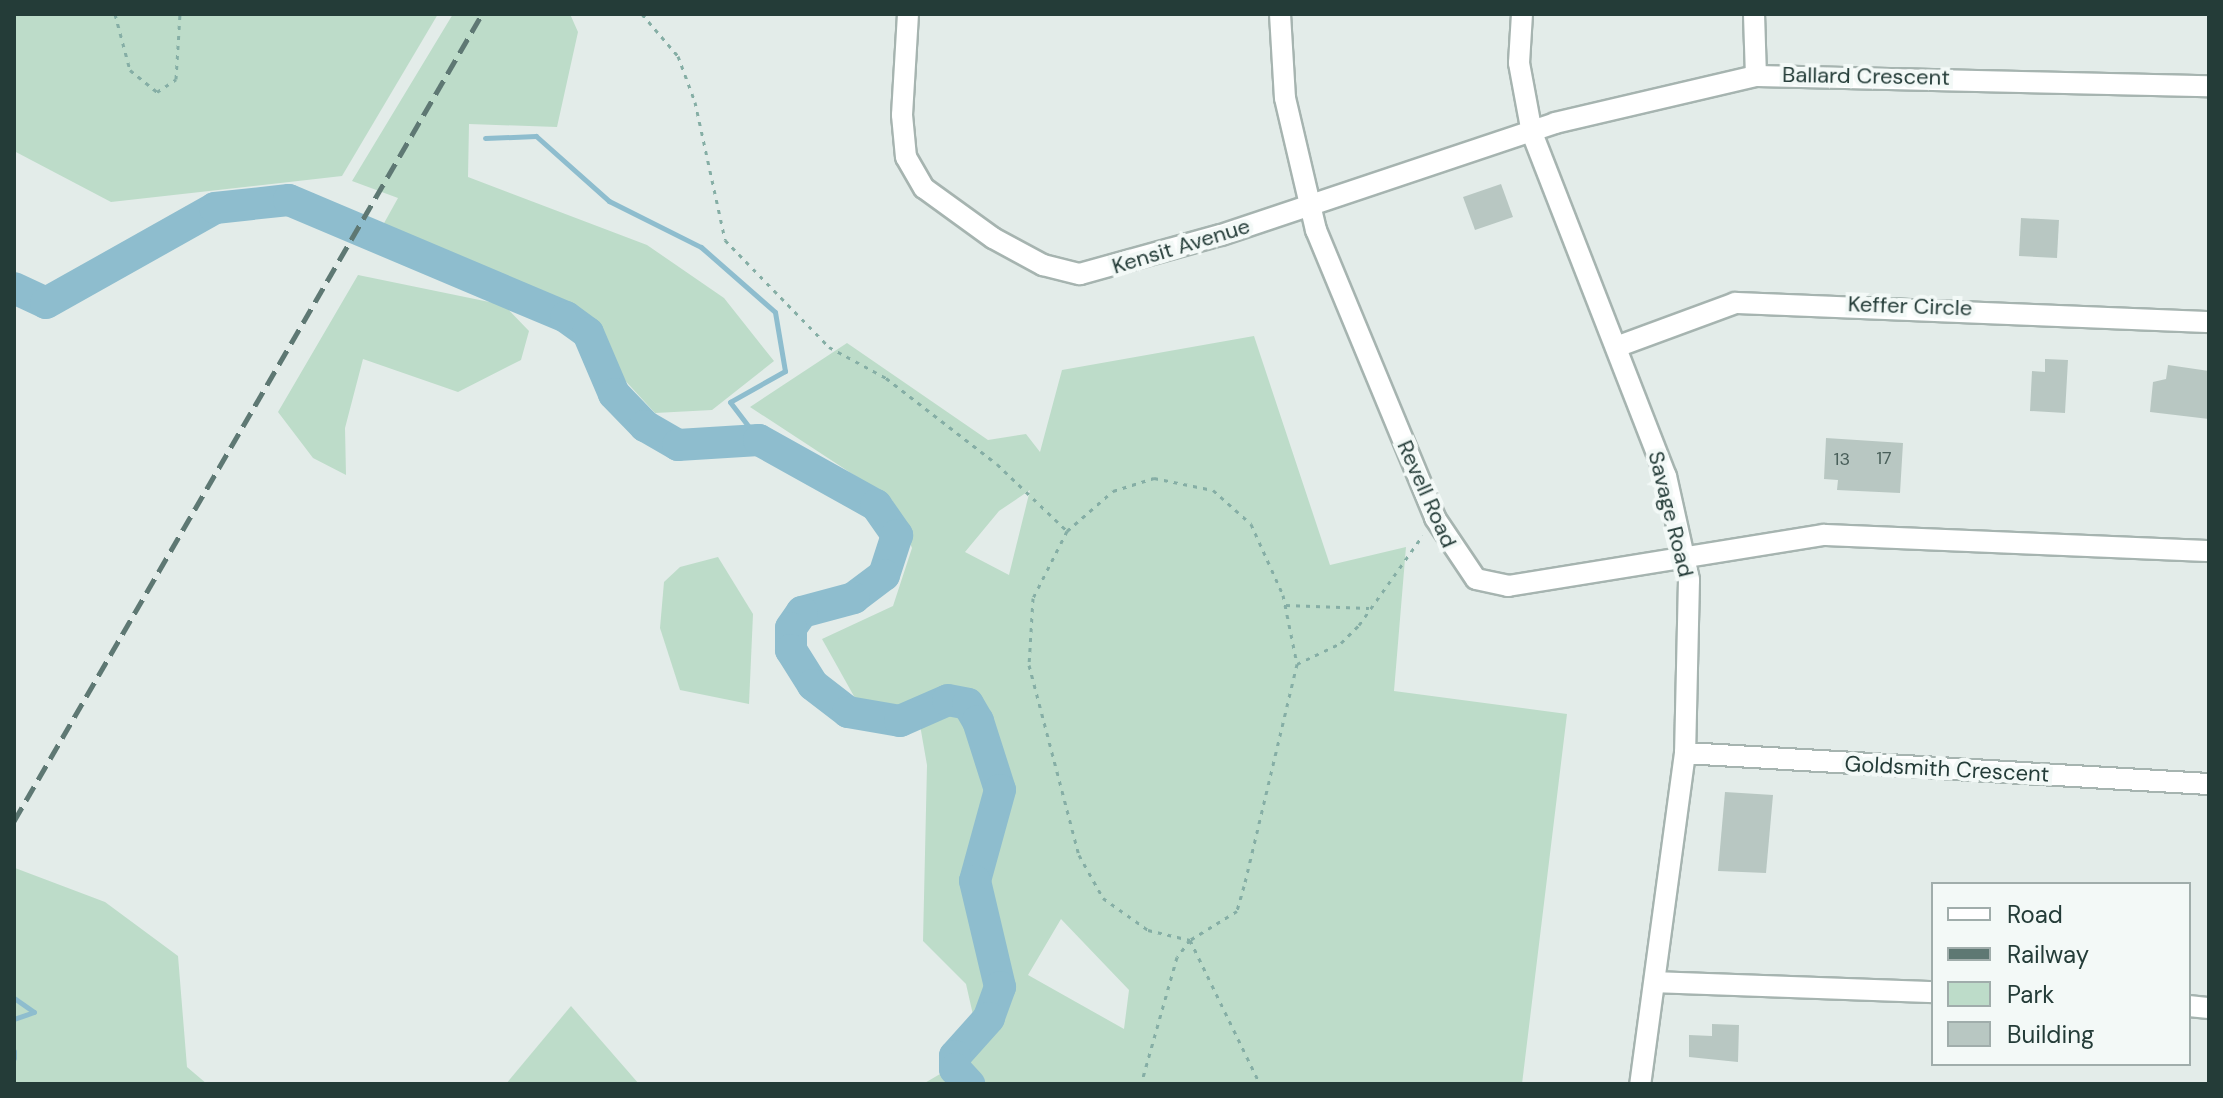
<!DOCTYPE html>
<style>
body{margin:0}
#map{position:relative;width:2223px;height:1098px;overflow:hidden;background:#e3ece9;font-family:"DM Sans",sans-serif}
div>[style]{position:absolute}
.green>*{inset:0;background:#bddcc9}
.stream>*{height:5px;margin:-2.5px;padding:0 2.5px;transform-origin:2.5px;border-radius:2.5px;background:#8ebdce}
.river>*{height:32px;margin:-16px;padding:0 16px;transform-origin:16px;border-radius:16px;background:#8ebdce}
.building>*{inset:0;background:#b8c7c2}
.path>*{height:3px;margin-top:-1.5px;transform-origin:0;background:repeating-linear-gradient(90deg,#85aea5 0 4px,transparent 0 10px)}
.roads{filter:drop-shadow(2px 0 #a6b4b0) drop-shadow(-2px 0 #a6b4b0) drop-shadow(0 2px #a6b4b0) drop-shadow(0 -2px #a6b4b0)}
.minor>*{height:20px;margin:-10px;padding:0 10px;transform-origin:10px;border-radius:10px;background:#fff}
.rail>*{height:5px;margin-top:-2.5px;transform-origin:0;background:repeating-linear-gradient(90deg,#5e7873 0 16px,transparent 0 24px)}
span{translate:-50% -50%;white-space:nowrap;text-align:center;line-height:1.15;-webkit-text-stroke:8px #f3f9f7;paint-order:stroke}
.number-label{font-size:18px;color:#495f5a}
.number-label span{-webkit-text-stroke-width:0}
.street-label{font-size:22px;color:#243c38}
.frame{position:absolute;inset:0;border:16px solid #243c38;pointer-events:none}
.legend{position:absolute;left:1931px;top:882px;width:260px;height:184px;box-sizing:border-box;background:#f3f9f7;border:2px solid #a0adab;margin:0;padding:10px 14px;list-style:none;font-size:24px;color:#243c38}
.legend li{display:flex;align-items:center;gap:16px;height:40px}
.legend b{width:40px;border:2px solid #a0adab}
</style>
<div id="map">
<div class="green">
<div style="clip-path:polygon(14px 14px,438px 14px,342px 176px,111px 202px,14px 151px)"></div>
<div style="clip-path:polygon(453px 14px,570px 14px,578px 32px,557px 127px,469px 124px,468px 177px,647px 245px,724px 298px,774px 361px,712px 410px,655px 413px,561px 311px,400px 239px,383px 225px,398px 198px,352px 181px)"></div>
<div style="clip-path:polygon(358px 275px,504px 305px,529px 331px,521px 360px,458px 392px,363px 359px,345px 428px,346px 475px,313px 458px,278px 412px)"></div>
<div style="clip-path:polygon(evenodd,1254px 336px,1330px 565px,1406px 547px,1394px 691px,1567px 714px,1522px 1084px,923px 1084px,981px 1050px,966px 984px,923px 941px,927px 765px,917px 708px,860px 707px,822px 639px,893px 606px,912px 548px,892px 500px,750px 407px,847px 343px,988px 440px,1026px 434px,1040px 452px,1062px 370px,1254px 336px,1030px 490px,1009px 575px,965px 552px,999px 511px,1030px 490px,1254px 336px,1061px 919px,1129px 990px,1124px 1029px,1028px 975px,1061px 919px)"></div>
<div style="clip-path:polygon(718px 557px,753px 614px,749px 704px,680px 690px,660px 628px,664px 582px,680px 567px)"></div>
<div style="clip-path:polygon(15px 868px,105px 902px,178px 956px,187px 1067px,207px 1084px,14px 1084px)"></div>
<div style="clip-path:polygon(571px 1006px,639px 1084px,506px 1084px)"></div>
</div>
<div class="stream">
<div style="left:485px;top:138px;width:51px;rotate:-2.2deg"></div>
<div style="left:536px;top:136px;width:98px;rotate:41.7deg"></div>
<div style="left:609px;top:201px;width:103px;rotate:26.6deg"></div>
<div style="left:701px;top:247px;width:98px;rotate:41.3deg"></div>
<div style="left:775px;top:312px;width:60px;rotate:80.4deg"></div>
<div style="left:785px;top:371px;width:63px;rotate:150.6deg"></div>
<div style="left:730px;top:402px;width:48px;rotate:52.7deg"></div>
<div style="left:14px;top:998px;width:24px;rotate:35deg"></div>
<div style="left:34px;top:1012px;width:21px;rotate:161deg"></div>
<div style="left:14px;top:1051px;width:7px;rotate:90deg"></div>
</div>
<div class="river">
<div style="left:14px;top:288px;width:35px;rotate:25deg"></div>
<div style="left:46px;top:303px;width:194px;rotate:-29.3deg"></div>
<div style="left:215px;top:208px;width:74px;rotate:-6.2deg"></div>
<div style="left:289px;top:200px;width:301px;rotate:22.9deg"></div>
<div style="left:566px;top:317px;width:27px;rotate:36deg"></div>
<div style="left:588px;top:333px;width:66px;rotate:66.9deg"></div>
<div style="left:614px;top:394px;width:45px;rotate:45.9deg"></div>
<div style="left:645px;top:426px;width:38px;rotate:30deg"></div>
<div style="left:678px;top:445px;width:81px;rotate:-3.5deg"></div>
<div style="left:759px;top:440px;width:134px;rotate:29.1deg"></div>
<div style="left:876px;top:505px;width:37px;rotate:55deg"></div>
<div style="left:897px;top:535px;width:42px;rotate:108deg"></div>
<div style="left:884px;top:575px;width:38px;rotate:143deg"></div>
<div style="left:854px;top:598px;width:54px;rotate:164.9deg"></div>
<div style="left:802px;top:612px;width:19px;rotate:125deg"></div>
<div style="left:791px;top:628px;width:22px;rotate:90deg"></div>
<div style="left:791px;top:650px;width:41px;rotate:57.8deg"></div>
<div style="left:813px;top:685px;width:44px;rotate:37.6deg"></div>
<div style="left:848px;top:712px;width:53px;rotate:9.8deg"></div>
<div style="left:900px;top:721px;width:52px;rotate:-23.6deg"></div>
<div style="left:948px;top:700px;width:20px;rotate:11deg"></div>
<div style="left:968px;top:704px;width:20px;rotate:60deg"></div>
<div style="left:978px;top:721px;width:72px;rotate:72.3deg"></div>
<div style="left:1000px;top:790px;width:94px;rotate:105.4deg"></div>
<div style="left:975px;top:881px;width:109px;rotate:76.7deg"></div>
<div style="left:1000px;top:987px;width:33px;rotate:110deg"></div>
<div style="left:989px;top:1018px;width:51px;rotate:131.8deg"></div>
<div style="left:955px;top:1056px;width:13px;rotate:90deg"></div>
<div style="left:955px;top:1069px;width:21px;rotate:47deg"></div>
</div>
<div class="building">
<div style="clip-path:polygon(1501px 184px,1513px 217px,1475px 230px,1463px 197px)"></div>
<div style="clip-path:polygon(2021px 218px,2059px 220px,2057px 258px,2019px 256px)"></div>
<div style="clip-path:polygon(2045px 359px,2068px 360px,2065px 413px,2030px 411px,2032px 371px,2045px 372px)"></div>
<div style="clip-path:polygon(2168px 365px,2209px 371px,2209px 419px,2150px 412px,2153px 382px,2166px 379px)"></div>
<div style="clip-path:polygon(1826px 438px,1903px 443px,1900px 493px,1837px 490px,1838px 480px,1824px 479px)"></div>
<div style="clip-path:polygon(1725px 792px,1773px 795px,1766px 873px,1718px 871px)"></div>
<div style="clip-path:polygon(1712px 1024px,1739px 1025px,1738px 1062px,1689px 1057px,1689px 1035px,1712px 1036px)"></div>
</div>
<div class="path">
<div style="left:115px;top:14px;width:58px;rotate:75deg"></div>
<div style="left:130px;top:70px;width:35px;rotate:39deg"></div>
<div style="left:157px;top:92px;width:23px;rotate:-34deg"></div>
<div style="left:176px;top:79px;width:65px;rotate:-86.5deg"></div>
<div style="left:642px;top:14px;width:55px;rotate:49.4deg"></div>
<div style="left:678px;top:56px;width:49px;rotate:69.7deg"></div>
<div style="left:695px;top:102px;width:141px;rotate:77.7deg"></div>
<div style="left:725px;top:240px;width:149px;rotate:45.8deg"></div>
<div style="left:829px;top:347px;width:65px;rotate:28.5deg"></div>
<div style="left:886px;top:378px;width:140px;rotate:37.8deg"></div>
<div style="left:997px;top:464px;width:97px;rotate:43.7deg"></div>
<div style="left:1067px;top:531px;width:75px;rotate:116.9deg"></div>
<div style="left:1033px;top:598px;width:67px;rotate:93.4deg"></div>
<div style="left:1029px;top:665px;width:196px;rotate:75.3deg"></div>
<div style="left:1079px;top:855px;width:49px;rotate:60.8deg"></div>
<div style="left:1103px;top:898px;width:55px;rotate:35.4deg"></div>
<div style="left:1148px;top:930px;width:43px;rotate:13.4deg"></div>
<div style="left:1190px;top:940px;width:21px;rotate:127deg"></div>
<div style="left:1177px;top:957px;width:132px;rotate:105.8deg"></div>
<div style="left:1067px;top:531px;width:61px;rotate:-41deg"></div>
<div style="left:1113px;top:491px;width:43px;rotate:-17.6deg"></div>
<div style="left:1154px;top:478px;width:60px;rotate:11.5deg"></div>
<div style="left:1213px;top:490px;width:51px;rotate:41.8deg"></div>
<div style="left:1251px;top:524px;width:78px;rotate:65.7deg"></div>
<div style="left:1283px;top:595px;width:70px;rotate:78.5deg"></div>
<div style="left:1297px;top:664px;width:228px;rotate:103.4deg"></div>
<div style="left:1244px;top:886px;width:26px;rotate:106deg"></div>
<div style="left:1237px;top:911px;width:55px;rotate:148.3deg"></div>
<div style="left:1190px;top:940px;width:160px;rotate:64.1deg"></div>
<div style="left:1286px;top:605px;width:83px;rotate:2.1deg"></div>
<div style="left:1297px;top:664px;width:49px;rotate:-25.5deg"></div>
<div style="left:1341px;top:643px;width:25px;rotate:-45deg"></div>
<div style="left:1359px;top:625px;width:110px;rotate:-54.6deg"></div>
</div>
<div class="roads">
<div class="minor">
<div style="left:908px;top:14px;width:101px;rotate:93.4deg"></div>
<div style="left:902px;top:115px;width:42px;rotate:84.6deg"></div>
<div style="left:906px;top:157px;width:36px;rotate:60deg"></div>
<div style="left:924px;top:188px;width:85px;rotate:35.9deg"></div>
<div style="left:993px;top:238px;width:57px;rotate:28.4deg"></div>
<div style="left:1043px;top:265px;width:38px;rotate:14deg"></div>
<div style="left:1080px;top:274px;width:146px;rotate:-15.5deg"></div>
<div style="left:1221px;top:235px;width:352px;rotate:-18.5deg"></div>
<div style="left:1555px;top:123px;width:206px;rotate:-13.2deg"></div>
<div style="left:1756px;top:76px;width:453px;rotate:1.3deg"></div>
<div style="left:1280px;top:14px;width:84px;rotate:86.6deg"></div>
<div style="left:1285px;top:98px;width:136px;rotate:76.8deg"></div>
<div style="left:1316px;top:230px;width:312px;rotate:67.5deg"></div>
<div style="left:1435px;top:518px;width:73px;rotate:56.1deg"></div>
<div style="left:1476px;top:579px;width:33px;rotate:12deg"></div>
<div style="left:1508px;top:586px;width:320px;rotate:-9.2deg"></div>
<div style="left:1824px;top:535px;width:385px;rotate:2.4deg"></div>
<div style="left:1522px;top:14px;width:49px;rotate:93.5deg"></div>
<div style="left:1519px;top:63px;width:71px;rotate:79.5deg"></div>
<div style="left:1532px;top:133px;width:368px;rotate:68.7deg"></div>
<div style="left:1666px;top:476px;width:107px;rotate:77.5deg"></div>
<div style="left:1689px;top:580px;width:173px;rotate:91.3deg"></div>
<div style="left:1685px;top:753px;width:334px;rotate:97.7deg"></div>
<div style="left:1754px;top:14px;width:62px;rotate:88.2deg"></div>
<div style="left:1619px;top:346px;width:124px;rotate:-20.3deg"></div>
<div style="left:1735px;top:303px;width:474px;rotate:2.3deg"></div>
<div style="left:1685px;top:753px;width:525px;rotate:3.39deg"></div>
<div style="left:1655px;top:982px;width:278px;rotate:2.1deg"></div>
<div style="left:2189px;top:1006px;width:20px;rotate:6deg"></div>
</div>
</div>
<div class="rail">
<div style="left:14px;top:821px;width:933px;rotate:-59.89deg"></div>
</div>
<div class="number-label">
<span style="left:1884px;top:458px">17</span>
<span style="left:1842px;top:459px">13</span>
</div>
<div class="street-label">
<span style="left:1866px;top:76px;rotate:1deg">Ballard Crescent</span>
<span style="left:1181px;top:246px;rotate:-17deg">Kensit Avenue</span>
<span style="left:1910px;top:306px;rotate:2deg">Keffer Circle</span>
<span style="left:1427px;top:494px;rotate:66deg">Revell Road</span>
<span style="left:1671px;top:514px;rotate:76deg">Savage Road</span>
<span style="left:1947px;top:769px;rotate:3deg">Goldsmith Crescent</span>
</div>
<div class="frame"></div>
<ul class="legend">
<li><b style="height:10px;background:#fff"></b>Road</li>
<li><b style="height:10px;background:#5e7873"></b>Railway</li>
<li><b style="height:22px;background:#bddcc9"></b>Park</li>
<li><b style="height:22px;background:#b8c7c2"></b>Building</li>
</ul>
</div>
